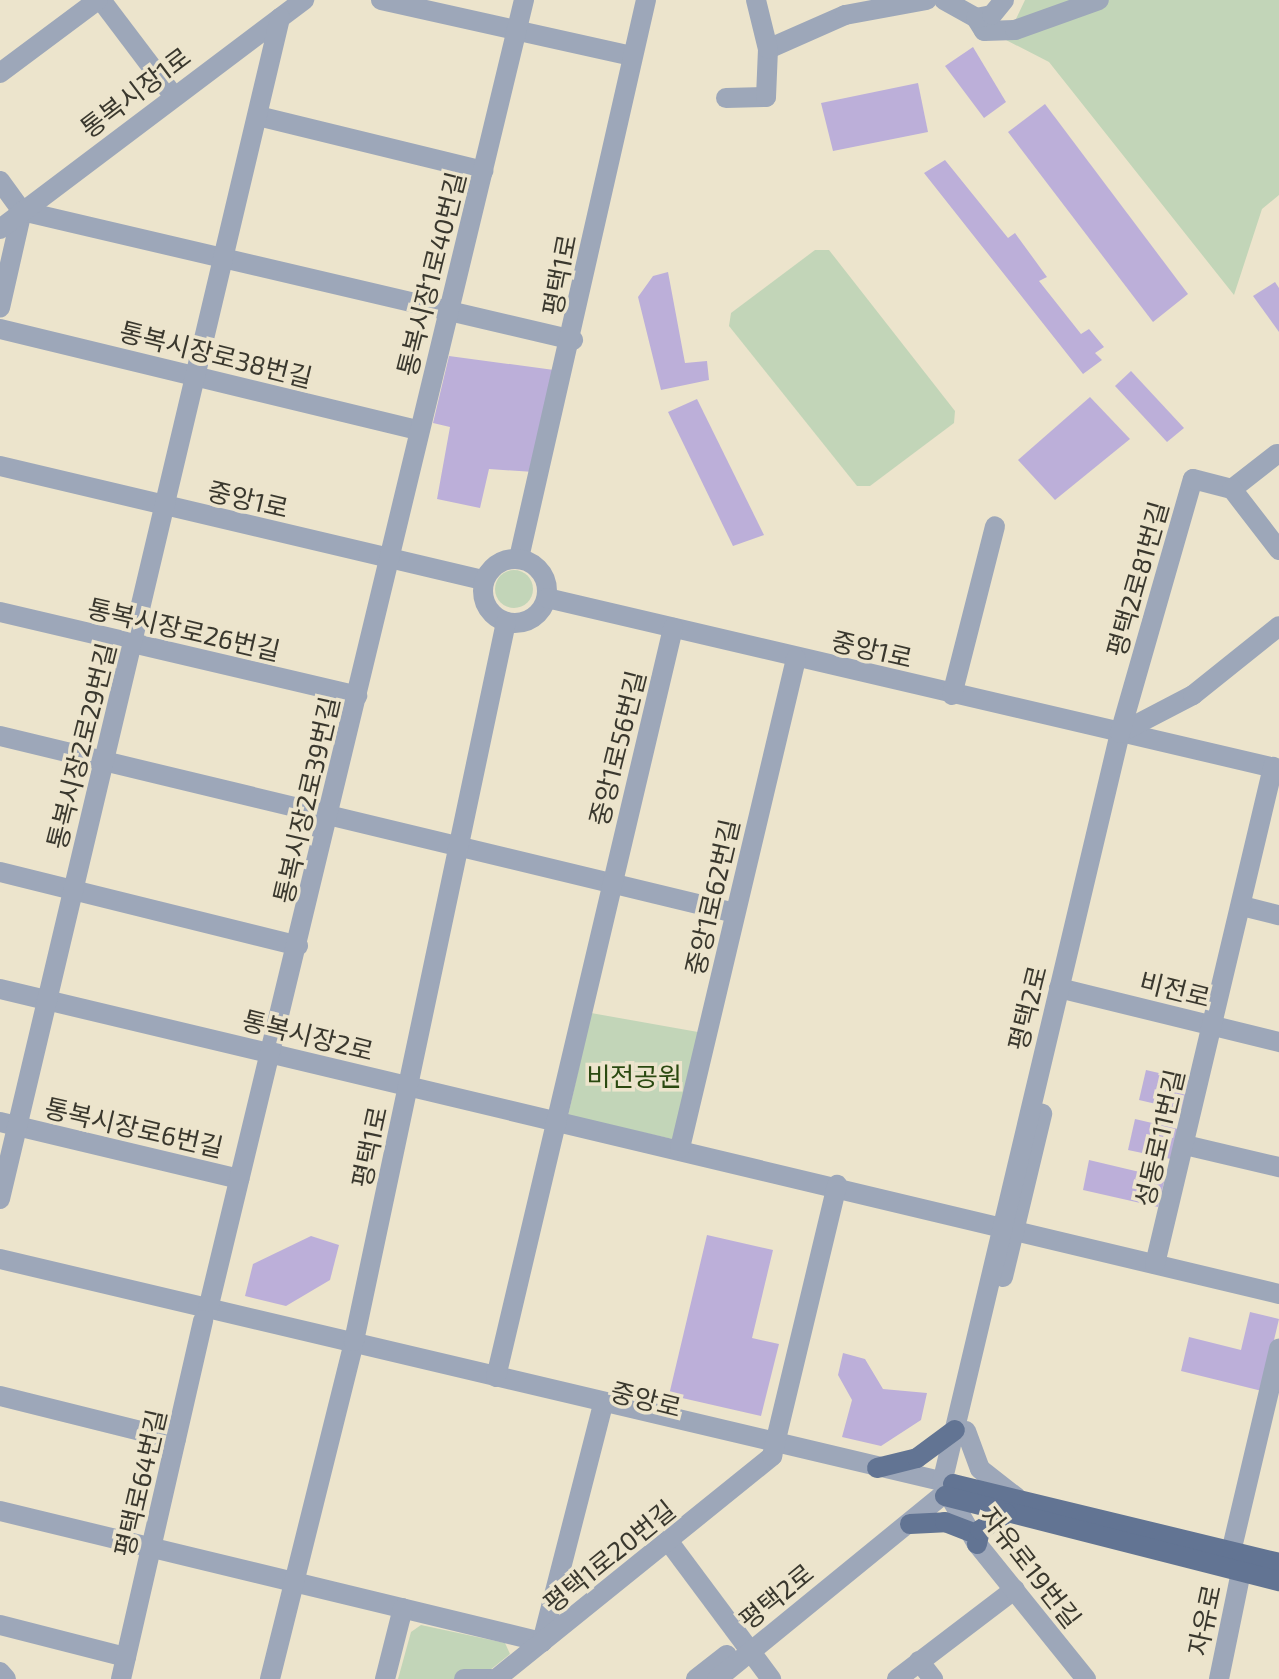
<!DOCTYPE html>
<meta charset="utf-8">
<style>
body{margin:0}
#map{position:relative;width:1279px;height:1679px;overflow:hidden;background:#ece4cc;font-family:"Exo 2","Noto Sans KR",sans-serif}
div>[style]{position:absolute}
.green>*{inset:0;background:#c2d5b8}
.round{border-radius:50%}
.building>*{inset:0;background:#bcafd9}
.minor>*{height:20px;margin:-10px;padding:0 10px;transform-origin:10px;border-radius:10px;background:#9da7b9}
.minor>.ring{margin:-10px;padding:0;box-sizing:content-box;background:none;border:20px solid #9da7b9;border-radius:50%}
.major>*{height:20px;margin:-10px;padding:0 10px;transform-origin:10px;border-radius:10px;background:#627493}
span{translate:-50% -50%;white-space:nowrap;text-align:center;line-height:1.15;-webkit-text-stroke:7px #ece4cc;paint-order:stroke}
.street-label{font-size:26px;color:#3a382e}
.park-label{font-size:26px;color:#2a4910}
</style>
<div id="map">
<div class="green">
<div style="clip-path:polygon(1025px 0,1279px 0,1279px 195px,1262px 209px,1234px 295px,1049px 62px,1006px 40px)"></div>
<div style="clip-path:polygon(815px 250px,829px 250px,955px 411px,954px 423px,870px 486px,857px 486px,729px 326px,731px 313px)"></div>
<div class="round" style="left:495px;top:570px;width:38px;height:38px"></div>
<div style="clip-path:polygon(591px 1013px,698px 1032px,677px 1140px,568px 1116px)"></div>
<div style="clip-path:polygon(421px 1625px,505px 1643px,510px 1654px,479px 1679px,398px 1679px,411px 1632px)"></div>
</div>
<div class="building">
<div style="clip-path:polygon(973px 47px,1006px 102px,984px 118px,945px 66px)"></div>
<div style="clip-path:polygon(918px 83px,928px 132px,833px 151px,821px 103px)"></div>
<div style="clip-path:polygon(1045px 104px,1188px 294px,1153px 322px,1008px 132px)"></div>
<div style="clip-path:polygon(945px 160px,1008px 238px,1015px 233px,1047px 277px,1039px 281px,1081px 334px,1089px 329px,1104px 347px,1095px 353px,1102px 360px,1083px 374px,924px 173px)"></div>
<div style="clip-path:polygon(668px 272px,685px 363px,707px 361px,709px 380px,661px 390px,638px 297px,653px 276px)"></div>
<div style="clip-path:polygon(1275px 282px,1279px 288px,1279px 332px,1253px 296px)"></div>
<div style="clip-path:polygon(449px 356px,554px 370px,534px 472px,489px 469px,480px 508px,437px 499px,450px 427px,433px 423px)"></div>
<div style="clip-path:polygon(1131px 371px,1184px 428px,1167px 442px,1115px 386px)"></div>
<div style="clip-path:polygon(1090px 397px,1130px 439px,1055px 500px,1018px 460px)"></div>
<div style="clip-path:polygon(697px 399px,764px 535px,733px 546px,668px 412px)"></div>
<div style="clip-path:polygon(1146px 1070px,1189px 1080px,1182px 1110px,1139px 1100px)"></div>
<div style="clip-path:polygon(1135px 1119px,1178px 1129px,1171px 1159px,1128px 1150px)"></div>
<div style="clip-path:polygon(1089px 1160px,1165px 1178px,1158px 1207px,1083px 1190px)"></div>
<div style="clip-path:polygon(707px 1235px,773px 1250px,752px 1338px,779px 1344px,761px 1416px,669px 1395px)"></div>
<div style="clip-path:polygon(311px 1236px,339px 1245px,330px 1280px,286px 1306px,245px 1296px,253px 1264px)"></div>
<div style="clip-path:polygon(1250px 1312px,1279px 1319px,1262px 1391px,1181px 1371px,1189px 1337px,1241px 1350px)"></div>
<div style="clip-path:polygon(843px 1353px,865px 1359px,883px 1389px,927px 1393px,921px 1420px,881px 1446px,842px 1437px,852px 1400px,838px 1375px)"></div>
</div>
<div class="minor">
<div style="left:101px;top:0;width:118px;rotate:52.9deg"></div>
<div style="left:381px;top:0;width:257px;rotate:12.6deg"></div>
<div style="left:944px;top:0;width:37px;rotate:29deg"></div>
<div style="left:976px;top:18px;width:15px;rotate:58deg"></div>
<div style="left:984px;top:31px;width:31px;rotate:-2deg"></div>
<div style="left:1015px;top:30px;width:89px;rotate:-19.7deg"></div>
<div style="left:976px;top:18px;width:16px;rotate:-11deg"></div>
<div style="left:992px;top:15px;width:19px;rotate:-51deg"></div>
<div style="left:768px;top:49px;width:84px;rotate:-23.8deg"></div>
<div style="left:845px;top:15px;width:83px;rotate:-10.4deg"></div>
<div style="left:0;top:73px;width:122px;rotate:-36.7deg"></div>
<div style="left:726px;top:98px;width:40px;rotate:-1.4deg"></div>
<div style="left:766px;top:97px;width:48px;rotate:-87.6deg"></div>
<div style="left:768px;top:49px;width:50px;rotate:-103.8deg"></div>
<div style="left:258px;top:116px;width:232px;rotate:13.7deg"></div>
<div style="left:0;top:181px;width:37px;rotate:54deg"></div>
<div style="left:22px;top:211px;width:99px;rotate:102.8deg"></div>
<div style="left:22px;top:211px;width:566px;rotate:13.18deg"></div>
<div style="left:0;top:229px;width:381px;rotate:-37deg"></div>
<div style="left:0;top:329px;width:431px;rotate:13.6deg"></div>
<div style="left:0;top:466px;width:497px;rotate:13.3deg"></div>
<div style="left:1232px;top:489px;width:57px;rotate:-37.9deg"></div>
<div style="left:519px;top:558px;width:572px;rotate:-77.18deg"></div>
<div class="ring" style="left:483px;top:559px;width:44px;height:44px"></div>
<div style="left:547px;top:598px;width:752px;rotate:13.15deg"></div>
<div style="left:0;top:612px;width:367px;rotate:13.2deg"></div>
<div style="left:952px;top:695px;width:174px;rotate:-75.7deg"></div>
<div style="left:1120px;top:733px;width:82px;rotate:-27.5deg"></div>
<div style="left:1193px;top:695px;width:110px;rotate:-38.7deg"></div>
<div style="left:0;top:736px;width:756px;rotate:13.54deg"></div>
<div style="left:0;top:872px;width:307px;rotate:13.9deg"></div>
<div style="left:1242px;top:906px;width:38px;rotate:14deg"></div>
<div style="left:1059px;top:988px;width:227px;rotate:13.8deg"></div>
<div style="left:0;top:989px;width:1315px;rotate:13.41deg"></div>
<div style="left:0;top:1122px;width:246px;rotate:13.4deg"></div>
<div style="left:1185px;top:1145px;width:97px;rotate:13.2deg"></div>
<div style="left:680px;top:1148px;width:503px;rotate:-76.66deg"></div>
<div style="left:0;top:1199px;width:1214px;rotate:-76.66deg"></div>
<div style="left:0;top:1259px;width:979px;rotate:13.28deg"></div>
<div style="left:1155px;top:1264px;width:511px;rotate:-76.64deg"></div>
<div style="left:1003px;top:1277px;width:168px;rotate:-76.5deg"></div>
<div style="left:208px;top:1309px;width:1347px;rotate:-76.43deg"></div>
<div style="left:496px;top:1377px;width:770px;rotate:-76.7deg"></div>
<div style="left:0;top:1396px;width:181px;rotate:14deg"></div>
<div style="left:966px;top:1431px;width:40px;rotate:69.8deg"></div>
<div style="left:980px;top:1469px;width:46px;rotate:37.9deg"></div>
<div style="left:0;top:1511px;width:558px;rotate:13.59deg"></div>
<div style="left:669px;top:1542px;width:171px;rotate:53.3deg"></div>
<div style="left:1231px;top:1552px;width:209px;rotate:-76.7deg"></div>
<div style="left:0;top:1625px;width:130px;rotate:14.3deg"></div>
<div style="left:542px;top:1642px;width:246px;rotate:-75.6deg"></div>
<div style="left:919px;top:1661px;width:23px;rotate:52deg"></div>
<div style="left:0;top:1672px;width:9px;rotate:49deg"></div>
<div style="left:121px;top:1679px;width:368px;rotate:-77.1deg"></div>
<div style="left:270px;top:1679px;width:348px;rotate:-76deg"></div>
<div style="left:354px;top:1341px;width:735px;rotate:-78.06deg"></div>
<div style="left:385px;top:1679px;width:73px;rotate:-75.8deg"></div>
<div style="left:464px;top:1679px;width:27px"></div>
<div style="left:496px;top:1679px;width:355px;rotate:-38.9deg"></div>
<div style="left:772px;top:1456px;width:279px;rotate:-76.5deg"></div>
<div style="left:696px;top:1679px;width:39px;rotate:-38deg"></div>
<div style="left:717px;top:1679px;width:303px;rotate:-39.2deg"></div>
<div style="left:897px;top:1679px;width:148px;rotate:-37.3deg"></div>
<div style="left:1086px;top:1679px;width:174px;rotate:-128.9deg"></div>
<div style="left:977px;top:1544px;width:70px;rotate:-119.8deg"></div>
<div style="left:942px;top:1483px;width:771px;rotate:-76.65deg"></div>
<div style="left:1120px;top:733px;width:264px;rotate:-74deg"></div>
<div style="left:1193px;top:479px;width:40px;rotate:14.4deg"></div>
<div style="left:1232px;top:489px;width:77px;rotate:52.4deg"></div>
<div style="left:1219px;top:1679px;width:109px;rotate:-78.4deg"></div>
</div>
<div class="major">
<div style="left:877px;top:1468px;width:41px;rotate:-14deg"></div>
<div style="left:917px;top:1458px;width:47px;rotate:-36.4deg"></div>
<div style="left:953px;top:1484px;width:335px;rotate:13.6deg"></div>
<div style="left:945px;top:1496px;width:345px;rotate:14.3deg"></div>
<div style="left:910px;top:1524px;width:35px;rotate:-3deg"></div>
<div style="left:945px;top:1522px;width:26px;rotate:21deg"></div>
<div style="left:977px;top:1544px;width:14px;rotate:-78deg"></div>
<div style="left:980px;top:1530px;width:31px;rotate:-32deg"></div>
</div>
<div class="street-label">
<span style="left:135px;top:92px;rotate:-37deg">통복시장1로</span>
<span style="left:431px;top:274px;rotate:-76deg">통복시장1로40번길</span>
<span style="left:559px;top:275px;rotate:-79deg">평택1로</span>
<span style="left:216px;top:354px;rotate:14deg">통복시장로38번길</span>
<span style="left:248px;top:499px;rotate:13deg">중앙1로</span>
<span style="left:1137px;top:579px;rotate:-74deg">평택2로81번길</span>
<span style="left:184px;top:629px;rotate:13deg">통복시장로26번길</span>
<span style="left:872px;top:649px;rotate:13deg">중앙1로</span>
<span style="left:81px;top:746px;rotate:-76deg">통복시장2로29번길</span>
<span style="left:617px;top:748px;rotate:-76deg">중앙1로56번길</span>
<span style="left:306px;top:800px;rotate:-77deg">통복시장2로39번길</span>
<span style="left:712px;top:897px;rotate:-77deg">중앙1로62번길</span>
<span style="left:1175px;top:989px;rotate:14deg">비전로</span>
<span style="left:1027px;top:1008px;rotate:-76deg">평택2로</span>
<span style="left:308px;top:1035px;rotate:14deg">통복시장2로</span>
<span style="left:134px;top:1127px;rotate:13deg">통복시장로6번길</span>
<span style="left:1159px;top:1138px;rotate:-77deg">성동로11번길</span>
<span style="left:369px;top:1147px;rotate:-78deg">평택1로</span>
<span style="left:646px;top:1399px;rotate:14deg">중앙로</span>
<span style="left:140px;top:1483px;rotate:-77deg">평택로64번길</span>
<span style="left:609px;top:1556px;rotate:-39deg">평택1로20번길</span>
<span style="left:1031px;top:1567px;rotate:52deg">자유로19번길</span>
<span style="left:776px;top:1596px;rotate:-39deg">평택2로</span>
<span style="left:1204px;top:1620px;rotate:-78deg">자유로</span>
</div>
<div class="park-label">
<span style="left:634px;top:1076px">비전공원</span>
</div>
</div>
